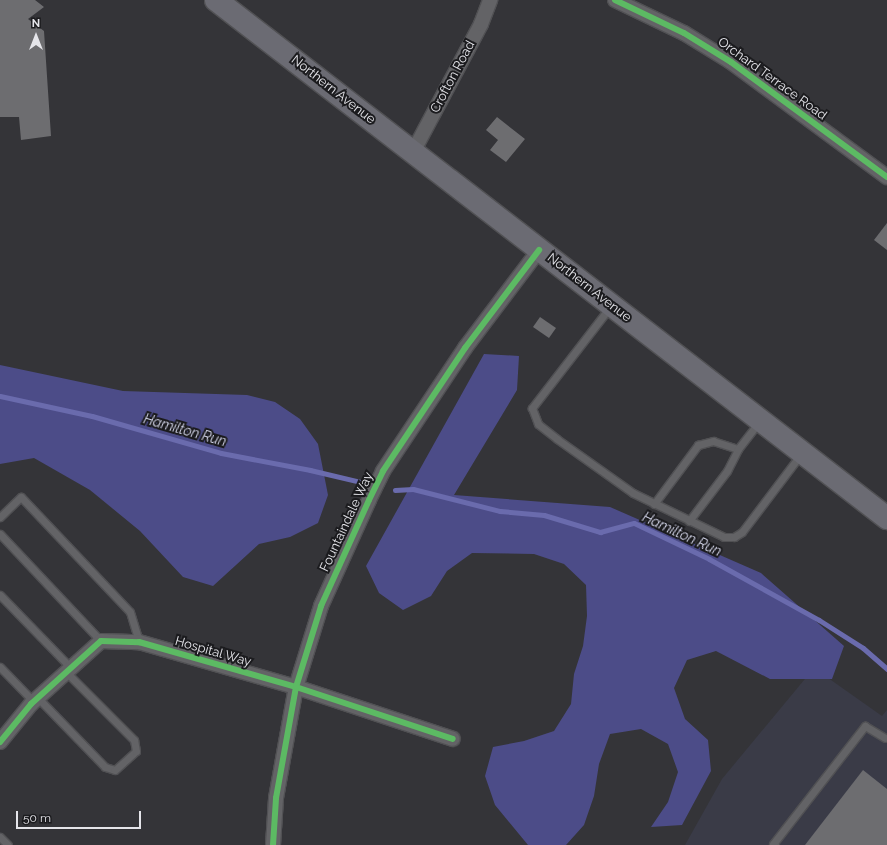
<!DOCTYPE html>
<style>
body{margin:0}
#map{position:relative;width:887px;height:845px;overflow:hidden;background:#343438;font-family:Raleway,sans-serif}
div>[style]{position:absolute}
.built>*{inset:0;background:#3a3b47}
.forest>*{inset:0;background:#4c4c88}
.stream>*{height:5px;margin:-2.5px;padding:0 2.5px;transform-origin:2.5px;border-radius:2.5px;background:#6a6bad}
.building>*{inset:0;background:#6d6d70}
.roads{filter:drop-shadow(1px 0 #515154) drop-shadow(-1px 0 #515154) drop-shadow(0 1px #515154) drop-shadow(0 -1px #515154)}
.lane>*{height:7px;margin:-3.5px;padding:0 3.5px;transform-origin:3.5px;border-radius:3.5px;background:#636366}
.street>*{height:14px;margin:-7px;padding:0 7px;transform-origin:7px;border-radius:7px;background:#636366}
.primary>*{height:22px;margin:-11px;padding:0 11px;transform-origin:11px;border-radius:11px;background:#6b6b73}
.cycleway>*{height:6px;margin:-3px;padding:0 3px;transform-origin:3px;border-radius:3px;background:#5cba63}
span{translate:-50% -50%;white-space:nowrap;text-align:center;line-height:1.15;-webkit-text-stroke:4px #1b1b1e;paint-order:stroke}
.street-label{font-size:13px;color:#e5e5ea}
.water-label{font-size:14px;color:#d8daee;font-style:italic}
.north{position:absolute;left:16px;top:16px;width:40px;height:40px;-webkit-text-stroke:3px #1b1b1e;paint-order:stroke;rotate:0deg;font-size:11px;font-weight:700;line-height:16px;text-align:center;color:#e5e5ea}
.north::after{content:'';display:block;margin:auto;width:14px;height:18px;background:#e5e5ea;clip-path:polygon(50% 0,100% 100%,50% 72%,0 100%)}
.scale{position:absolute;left:16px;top:811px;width:125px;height:18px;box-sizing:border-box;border:2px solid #e5e5ea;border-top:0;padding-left:5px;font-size:12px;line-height:14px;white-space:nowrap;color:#e5e5ea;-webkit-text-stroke:3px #1b1b1e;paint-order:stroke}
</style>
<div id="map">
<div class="built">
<div style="clip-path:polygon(814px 668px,882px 716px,887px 710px,887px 845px,685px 845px,722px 779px)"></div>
</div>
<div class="forest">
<div style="clip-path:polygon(484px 354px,519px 356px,517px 390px,454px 495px,610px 507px,761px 573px,844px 646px,832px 679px,770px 679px,716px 651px,687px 660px,674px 688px,685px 719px,708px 740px,711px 771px,682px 825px,651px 827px,668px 802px,678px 772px,668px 744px,641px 729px,610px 734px,599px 764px,594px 796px,584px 825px,566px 845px,528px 845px,495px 805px,485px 776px,493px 747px,524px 741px,554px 731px,571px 704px,574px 674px,583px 646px,587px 616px,586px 585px,564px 564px,534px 554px,472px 553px,447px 571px,431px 596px,403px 610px,379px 593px,366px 566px)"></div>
<div style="clip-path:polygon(0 365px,123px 391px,247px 395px,275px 402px,300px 419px,318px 444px,328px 495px,318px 523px,290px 537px,259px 544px,213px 586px,183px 577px,140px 531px,90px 490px,34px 458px,0 464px)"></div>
</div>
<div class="stream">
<div style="left:0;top:396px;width:94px;rotate:12.3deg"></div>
<div style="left:92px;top:416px;width:134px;rotate:16deg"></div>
<div style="left:221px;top:453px;width:91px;rotate:10.8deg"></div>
<div style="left:310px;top:470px;width:57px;rotate:13.3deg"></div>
<div style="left:395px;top:490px;width:18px;rotate:-3deg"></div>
<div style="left:413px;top:489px;width:90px;rotate:14.2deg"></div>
<div style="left:500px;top:511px;width:44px;rotate:5.2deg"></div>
<div style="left:544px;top:515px;width:59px;rotate:16.9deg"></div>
<div style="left:600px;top:532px;width:35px;rotate:-15deg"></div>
<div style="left:634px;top:523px;width:83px;rotate:25.6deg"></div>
<div style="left:709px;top:559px;width:126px;rotate:29deg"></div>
<div style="left:819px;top:620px;width:52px;rotate:32.5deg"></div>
<div style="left:863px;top:648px;width:32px;rotate:41deg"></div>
</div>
<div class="building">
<div style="clip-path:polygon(0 0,35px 0,44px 7px,28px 19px,44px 31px,51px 136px,21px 140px,19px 117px,0 117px)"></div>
<div style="clip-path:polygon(497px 117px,525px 139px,506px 162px,490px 150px,498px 140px,486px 130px)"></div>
<div style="clip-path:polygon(887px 223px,887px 250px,874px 240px)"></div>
<div style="clip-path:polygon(540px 317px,556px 328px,549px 338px,533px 327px)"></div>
<div style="clip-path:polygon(863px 770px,887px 789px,887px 845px,805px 845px)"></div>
</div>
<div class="roads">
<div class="lane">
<div style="left:610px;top:307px;width:128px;rotate:127.7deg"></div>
<div style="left:532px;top:408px;width:17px;rotate:69deg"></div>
<div style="left:538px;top:424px;width:24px;rotate:38deg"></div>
<div style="left:557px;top:439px;width:93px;rotate:35.4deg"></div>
<div style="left:633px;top:493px;width:101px;rotate:25.8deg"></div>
<div style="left:724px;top:537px;width:10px"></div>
<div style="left:734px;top:537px;width:9px;rotate:-32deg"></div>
<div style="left:742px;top:532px;width:98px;rotate:-52.9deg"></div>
<div style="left:654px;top:504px;width:74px;rotate:-53.3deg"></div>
<div style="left:698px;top:445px;width:16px;rotate:-15deg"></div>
<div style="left:713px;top:441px;width:26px;rotate:18deg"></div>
<div style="left:0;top:517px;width:29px;rotate:-44deg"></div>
<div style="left:21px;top:497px;width:158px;rotate:46.5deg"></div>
<div style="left:130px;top:612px;width:31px;rotate:73deg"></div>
<div style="left:689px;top:521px;width:63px;rotate:-52.8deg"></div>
<div style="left:727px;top:471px;width:25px;rotate:-63deg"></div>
<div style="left:738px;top:449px;width:34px;rotate:-52deg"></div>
<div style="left:0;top:534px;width:147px;rotate:46.7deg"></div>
<div style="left:0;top:595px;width:102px;rotate:45.8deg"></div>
<div style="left:0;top:667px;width:49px;rotate:45.8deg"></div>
<div style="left:38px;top:698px;width:96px;rotate:45.8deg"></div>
<div style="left:105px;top:767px;width:10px;rotate:17deg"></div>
<div style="left:115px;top:770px;width:28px;rotate:-42deg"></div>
<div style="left:136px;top:751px;width:11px;rotate:-100deg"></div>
<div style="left:134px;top:740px;width:95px;rotate:-135deg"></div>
<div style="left:0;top:837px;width:11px;rotate:45deg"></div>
<div style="left:775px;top:845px;width:2px;rotate:-153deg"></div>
<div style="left:773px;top:844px;width:150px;rotate:-52.1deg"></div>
<div style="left:865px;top:726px;width:23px;rotate:31deg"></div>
</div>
<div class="street">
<div style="left:615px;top:0;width:76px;rotate:25.6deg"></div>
<div style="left:684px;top:33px;width:55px;rotate:31.7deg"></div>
<div style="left:731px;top:62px;width:194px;rotate:36.4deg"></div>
<div style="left:413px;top:152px;width:145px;rotate:-62deg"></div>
<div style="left:481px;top:24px;width:26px;rotate:-69deg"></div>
<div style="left:0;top:742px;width:49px;rotate:-50.8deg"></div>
<div style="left:31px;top:704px;width:94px;rotate:-42deg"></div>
<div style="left:101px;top:641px;width:38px;rotate:2deg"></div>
<div style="left:139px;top:642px;width:163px;rotate:16deg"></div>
<div style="left:296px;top:687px;width:165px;rotate:18.3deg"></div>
<div style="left:273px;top:845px;width:47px;rotate:-86.3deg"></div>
<div style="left:276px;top:798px;width:113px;rotate:-79.8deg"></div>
<div style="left:296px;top:687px;width:85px;rotate:-72.8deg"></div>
<div style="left:321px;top:606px;width:116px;rotate:-65.6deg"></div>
<div style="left:369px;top:500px;width:32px;rotate:-64deg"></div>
<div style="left:383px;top:471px;width:148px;rotate:-56.3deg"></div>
<div style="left:465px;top:348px;width:123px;rotate:-52.9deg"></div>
</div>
<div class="primary">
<div style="left:216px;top:0;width:848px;rotate:37.67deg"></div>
</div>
</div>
<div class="cycleway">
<div style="left:615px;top:0;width:76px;rotate:25.6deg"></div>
<div style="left:684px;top:33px;width:55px;rotate:31.7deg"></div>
<div style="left:731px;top:62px;width:194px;rotate:36.4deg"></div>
<div style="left:0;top:742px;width:49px;rotate:-50.8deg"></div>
<div style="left:31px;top:704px;width:94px;rotate:-42deg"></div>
<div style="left:101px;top:641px;width:38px;rotate:2deg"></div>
<div style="left:139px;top:642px;width:163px;rotate:16deg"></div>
<div style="left:296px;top:687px;width:165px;rotate:18.3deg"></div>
<div style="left:273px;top:845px;width:47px;rotate:-86.3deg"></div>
<div style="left:276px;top:798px;width:113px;rotate:-79.8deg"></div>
<div style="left:296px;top:687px;width:85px;rotate:-72.8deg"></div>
<div style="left:321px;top:606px;width:116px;rotate:-65.6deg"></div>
<div style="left:369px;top:500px;width:32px;rotate:-64deg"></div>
<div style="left:383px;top:471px;width:148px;rotate:-56.3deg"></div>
<div style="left:465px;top:348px;width:123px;rotate:-52.9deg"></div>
</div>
<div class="street-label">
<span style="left:453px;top:77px;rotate:-62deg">Crofton Road</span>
<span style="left:772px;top:79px;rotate:36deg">Orchard Terrace Road</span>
<span style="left:333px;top:90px;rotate:38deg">Northern Avenue</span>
<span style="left:589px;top:288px;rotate:38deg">Northern Avenue</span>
<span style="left:347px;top:522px;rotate:-65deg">Fountaindale Way</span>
<span style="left:213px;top:652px;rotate:16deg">Hospital Way</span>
</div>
<div class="water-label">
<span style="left:185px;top:430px;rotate:16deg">Hamilton Run</span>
<span style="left:682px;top:534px;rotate:25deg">Hamilton Run</span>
</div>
<div class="north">N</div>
<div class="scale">50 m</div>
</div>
